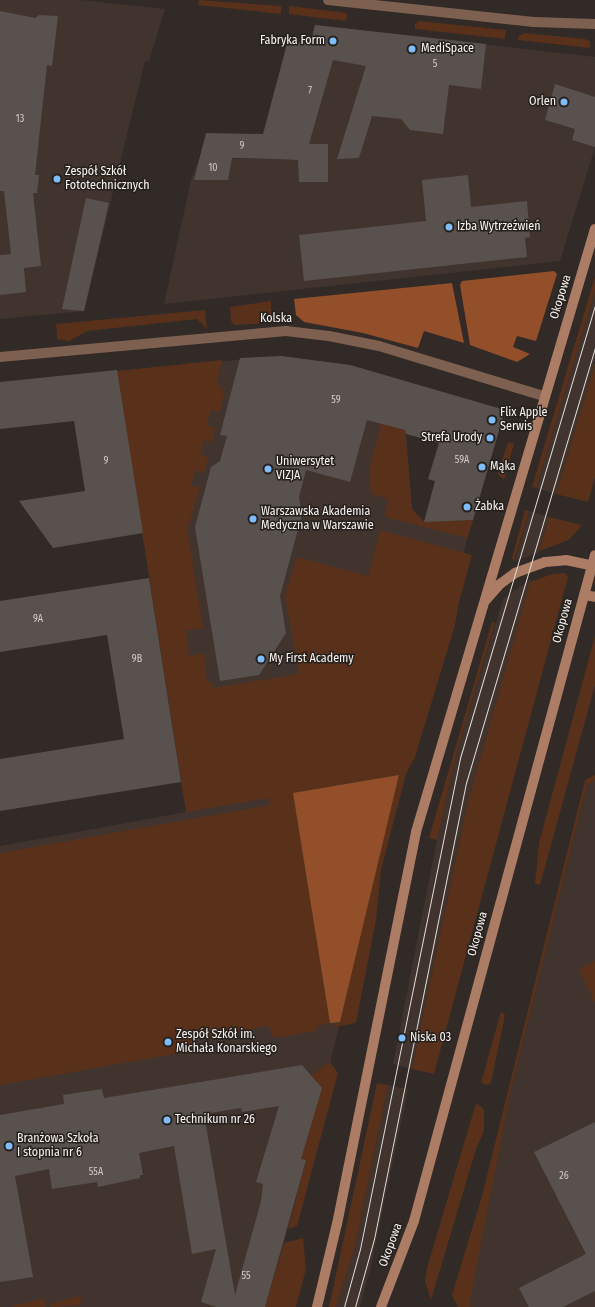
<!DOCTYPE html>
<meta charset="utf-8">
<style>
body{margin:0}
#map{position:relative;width:595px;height:1307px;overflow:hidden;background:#312a27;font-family:"Fira Sans Condensed",sans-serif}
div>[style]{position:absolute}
.built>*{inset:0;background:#41342e}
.green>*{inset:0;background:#59311b}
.forest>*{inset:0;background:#924f2a}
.building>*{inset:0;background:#59514d}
.street>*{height:10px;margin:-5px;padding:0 5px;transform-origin:5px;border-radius:5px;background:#7e6050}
.secondary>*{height:10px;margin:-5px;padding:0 5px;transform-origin:5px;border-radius:5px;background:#ac7c64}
.tram>*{height:1px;margin:-0.5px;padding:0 0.5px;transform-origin:0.5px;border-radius:0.5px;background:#e2ddda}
.dots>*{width:11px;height:11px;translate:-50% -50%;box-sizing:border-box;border:2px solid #27211d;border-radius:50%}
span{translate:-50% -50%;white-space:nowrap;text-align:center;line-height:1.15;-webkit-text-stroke:3px #27211d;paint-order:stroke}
.number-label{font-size:10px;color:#d1cbc9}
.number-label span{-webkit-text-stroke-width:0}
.poi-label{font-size:12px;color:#f9f4f2}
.right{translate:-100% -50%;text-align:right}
.left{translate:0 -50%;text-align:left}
.street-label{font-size:12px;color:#f9f4f2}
</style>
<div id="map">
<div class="built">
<div style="clip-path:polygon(0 0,80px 0,165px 9px,149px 61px,145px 61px,84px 311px,0 319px)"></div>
<div style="clip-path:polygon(315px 25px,595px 57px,595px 147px,560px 261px,164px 304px,191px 180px,199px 159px,278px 159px)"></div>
<div style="clip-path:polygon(595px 291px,595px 363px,556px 494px,536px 488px)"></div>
<div style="clip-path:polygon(281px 356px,350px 365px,402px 380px,412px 509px,424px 522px,473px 520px,399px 775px,307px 1160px,275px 1274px,265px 1307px,0 1307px,0 846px,186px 812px,117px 371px)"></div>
<div style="clip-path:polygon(529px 511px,549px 517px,538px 553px,515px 561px)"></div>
<div style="clip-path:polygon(531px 579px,467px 805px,412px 1069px,393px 1064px,437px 840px,457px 751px,503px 599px)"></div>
<div style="clip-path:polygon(595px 781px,595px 1307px,467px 1307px,510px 1094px,587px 785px)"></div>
<div style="clip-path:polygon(388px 1085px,408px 1089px,371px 1266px,360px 1307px,336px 1307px,355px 1247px)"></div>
</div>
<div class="green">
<div style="clip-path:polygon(199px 0,281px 6px,281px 14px,198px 5px)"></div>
<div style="clip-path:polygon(289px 6px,347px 13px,346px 21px,289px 14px)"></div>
<div style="clip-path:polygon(419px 21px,506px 30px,505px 39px,415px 29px,415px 24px)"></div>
<div style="clip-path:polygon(524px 33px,585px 39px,590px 41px,590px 48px,518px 40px,518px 37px)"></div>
<div style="clip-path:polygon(595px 277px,595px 291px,536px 488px,532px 487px)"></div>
<div style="clip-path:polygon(271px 301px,271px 318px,267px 323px,234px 325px,231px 321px,230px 307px)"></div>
<div style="clip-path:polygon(205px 310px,207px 329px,197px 319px,87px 331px,69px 341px,57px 339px,56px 324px)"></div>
<div style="clip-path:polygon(222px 360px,217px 380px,224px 393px,220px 412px,211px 410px,206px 425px,215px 428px,212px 442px,204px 440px,200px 455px,208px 457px,204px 473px,196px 470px,191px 485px,200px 488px,187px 529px,203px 628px,186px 630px,189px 656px,204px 653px,207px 682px,212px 683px,213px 688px,299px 674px,285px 595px,297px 557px,368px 576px,380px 530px,472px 555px,459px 602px,455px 625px,415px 757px,406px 774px,381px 870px,376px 920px,356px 1023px,328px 1028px,340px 1022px,399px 775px,293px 794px,330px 1023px,316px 1026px,317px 1031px,274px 1038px,268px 1026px,195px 1039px,197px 1050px,0 1085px,0 853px,270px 805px,269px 798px,186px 812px,117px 371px)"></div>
<div style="clip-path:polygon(595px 363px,595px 477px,588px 502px,556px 494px)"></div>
<div style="clip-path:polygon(381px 424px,405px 430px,412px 509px,424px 522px,473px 520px,467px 538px,385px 517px,388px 499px,371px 494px,369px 470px)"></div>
<div style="clip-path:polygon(508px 442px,514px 444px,504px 480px,498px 474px)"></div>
<div style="clip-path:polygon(525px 510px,529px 511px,514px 561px,512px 558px)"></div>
<div style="clip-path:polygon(549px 517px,582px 525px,569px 540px,539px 551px)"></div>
<div style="clip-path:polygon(565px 573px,568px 577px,434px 1074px,412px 1069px,467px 805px,530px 582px,552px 574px)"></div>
<div style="clip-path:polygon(492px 622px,495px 623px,457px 751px,437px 840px,429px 838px)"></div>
<div style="clip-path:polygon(595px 636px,595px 685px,540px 885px,535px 884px,539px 843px)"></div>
<div style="clip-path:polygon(595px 775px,595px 781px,587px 785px,510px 1094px,469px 1305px,472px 1307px,458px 1307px,452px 1295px,482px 1196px,585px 780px)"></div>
<div style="clip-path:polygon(595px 961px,595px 1004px,579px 969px)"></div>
<div style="clip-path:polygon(501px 1011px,505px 1015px,491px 1083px,487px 1085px,481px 1083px)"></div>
<div style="clip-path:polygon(330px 1062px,338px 1073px,297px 1226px,288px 1229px,306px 1161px,301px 1159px,316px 1105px,310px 1076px)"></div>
<div style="clip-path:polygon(377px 1083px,388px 1085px,355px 1247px,336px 1307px,329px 1307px)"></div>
<div style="clip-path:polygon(476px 1103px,484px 1109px,484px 1131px,476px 1149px,431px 1300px,425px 1281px,427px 1268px)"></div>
<div style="clip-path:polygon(303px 1238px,306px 1269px,296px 1307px,265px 1307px,284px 1243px)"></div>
<div style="clip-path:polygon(80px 1296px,82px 1305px,51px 1307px,50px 1304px)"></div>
<div style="clip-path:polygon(44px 1298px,46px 1307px,9px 1307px)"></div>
</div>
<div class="forest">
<div style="clip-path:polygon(554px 271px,557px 274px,536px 341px,517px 336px,513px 347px,530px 354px,517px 362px,470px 345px,460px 285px,462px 281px)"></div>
<div style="clip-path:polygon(452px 283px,464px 343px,424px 331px,418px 348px,363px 333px,304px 322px,296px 315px,294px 299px)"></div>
<div style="clip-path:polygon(399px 775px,340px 1022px,330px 1023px,293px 793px)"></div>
</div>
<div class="building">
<div style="clip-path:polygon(0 11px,35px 18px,39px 15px,58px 16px,52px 66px,47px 65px,35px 175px,39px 175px,37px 193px,33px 193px,41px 266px,24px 268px,26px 292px,0 295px,0 255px,11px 254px,4px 191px,0 191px)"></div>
<div style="clip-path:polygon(315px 25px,486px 44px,481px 89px,449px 85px,443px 134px,410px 130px,401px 119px,372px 116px,359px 158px,337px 159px,366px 66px,333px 60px,309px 144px,328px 144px,328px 182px,299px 182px,298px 160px,278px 159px,232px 158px,228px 180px,194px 180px,206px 133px,263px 134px,288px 40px,310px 45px)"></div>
<div style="clip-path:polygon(555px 84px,595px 97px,595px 147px,572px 140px,575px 129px,545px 120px)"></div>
<div style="clip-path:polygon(468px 175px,471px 207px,527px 201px,530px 237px,525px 238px,527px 257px,304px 281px,299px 235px,426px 221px,422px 180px)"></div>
<div style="clip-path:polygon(86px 198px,109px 203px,84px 311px,62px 309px)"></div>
<div style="clip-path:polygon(281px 356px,350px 365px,505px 410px,473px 520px,424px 522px,435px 481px,428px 479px,439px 443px,406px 434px,405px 430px,367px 420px,350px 482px,306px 470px,299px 497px,302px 515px,280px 596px,286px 633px,259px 675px,220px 681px,195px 527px,211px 467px,220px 461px,227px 436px,220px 435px,240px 358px)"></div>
<div style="clip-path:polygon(117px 370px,143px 533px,53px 548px,19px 501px,85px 491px,74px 421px,0 429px,0 382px)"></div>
<div style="clip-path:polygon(149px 578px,181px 782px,0 811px,0 759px,124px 739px,107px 635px,0 652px,0 601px)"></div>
<div style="clip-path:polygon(evenodd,302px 1065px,322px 1088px,301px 1159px,306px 1160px,265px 1307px,216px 1307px,201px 1302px,216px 1249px,192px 1254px,174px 1146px,139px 1153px,143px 1175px,140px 1175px,140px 1178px,98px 1187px,97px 1182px,52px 1189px,49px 1169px,15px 1176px,33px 1277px,0 1282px,0 1115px,64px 1104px,63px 1095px,82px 1092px,102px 1089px,104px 1098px,302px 1065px,279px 1106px,256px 1182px,263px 1184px,261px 1201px,235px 1295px,204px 1114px,241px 1108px,242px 1112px,279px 1106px)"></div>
<div style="clip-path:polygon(595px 1122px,595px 1291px,563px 1307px,529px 1307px,519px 1288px,586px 1254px,534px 1152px)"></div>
</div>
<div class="street">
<div style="left:328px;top:0;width:207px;rotate:6.1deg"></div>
<div style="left:534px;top:22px;width:61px;rotate:1.9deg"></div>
<div style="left:0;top:357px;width:287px;rotate:-5.2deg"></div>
<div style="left:286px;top:331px;width:43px;rotate:6.6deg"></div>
<div style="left:329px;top:336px;width:51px;rotate:11.3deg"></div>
<div style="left:379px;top:346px;width:172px;rotate:16.9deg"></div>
</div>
<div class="secondary">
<div style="left:584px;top:595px;width:11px;rotate:10deg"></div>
<div style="left:486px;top:600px;width:21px;rotate:-49deg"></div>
<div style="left:500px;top:584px;width:19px;rotate:-36deg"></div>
<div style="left:515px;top:573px;width:32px;rotate:-20deg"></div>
<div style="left:545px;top:562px;width:21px;rotate:-5deg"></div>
<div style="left:566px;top:560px;width:30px;rotate:12deg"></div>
<div style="left:317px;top:1307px;width:85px;rotate:-76.5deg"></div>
<div style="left:337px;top:1224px;width:400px;rotate:-78.6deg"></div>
<div style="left:416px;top:832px;width:629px;rotate:-73.47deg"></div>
<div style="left:381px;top:1307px;width:92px;rotate:-69deg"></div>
<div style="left:414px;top:1221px;width:690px;rotate:-74.8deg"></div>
</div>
<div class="tram">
<div style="left:344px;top:1307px;width:60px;rotate:-74.6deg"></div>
<div style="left:360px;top:1249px;width:501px;rotate:-78.49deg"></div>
<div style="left:460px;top:758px;width:473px;rotate:-73.4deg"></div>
<div style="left:355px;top:1307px;width:71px;rotate:-74.4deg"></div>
<div style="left:374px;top:1239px;width:465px;rotate:-78.6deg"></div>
<div style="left:466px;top:783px;width:455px;rotate:-73.5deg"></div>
</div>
<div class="dots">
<div style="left:333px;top:41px;background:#7fbdfa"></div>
<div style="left:412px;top:49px;background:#7fbdfa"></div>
<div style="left:564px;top:102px;background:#7fbdfa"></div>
<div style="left:57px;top:179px;background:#7fbdfa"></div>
<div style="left:449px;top:227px;background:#7fbdfa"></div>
<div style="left:492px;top:420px;background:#7fbdfa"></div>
<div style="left:490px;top:438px;background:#7fbdfa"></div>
<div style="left:482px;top:467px;background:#7fbdfa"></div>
<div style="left:268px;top:469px;background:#7fbdfa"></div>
<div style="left:467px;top:507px;background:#7fbdfa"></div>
<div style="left:253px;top:519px;background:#7fbdfa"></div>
<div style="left:261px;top:659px;background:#7fbdfa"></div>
<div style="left:402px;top:1038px;background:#7fbdfa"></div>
<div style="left:168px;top:1042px;background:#7fbdfa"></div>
<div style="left:167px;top:1120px;background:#7fbdfa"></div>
<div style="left:9px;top:1146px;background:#7fbdfa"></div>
</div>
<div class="number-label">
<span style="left:435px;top:65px">5</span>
<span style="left:310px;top:92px">7</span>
<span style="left:20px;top:120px">13</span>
<span style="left:242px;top:147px">9</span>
<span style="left:213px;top:169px">10</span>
<span style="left:336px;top:401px">59</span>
<span style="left:462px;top:461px">59A</span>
<span style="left:106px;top:462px">9</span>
<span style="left:38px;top:620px">9A</span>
<span style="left:137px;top:660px">9B</span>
<span style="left:96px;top:1173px">55A</span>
<span style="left:564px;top:1177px">26</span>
<span style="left:246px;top:1277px">55</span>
</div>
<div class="poi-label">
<span class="right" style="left:325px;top:41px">Fabryka Form</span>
<span class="left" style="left:421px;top:49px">MediSpace</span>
<span class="right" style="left:556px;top:102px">Orlen</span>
<span class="left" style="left:65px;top:179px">Zespół Szkół<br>Fototechnicznych</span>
<span class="left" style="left:457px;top:227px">Izba Wytrzeźwień</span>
<span class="left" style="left:500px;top:420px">Flix Apple<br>Serwis</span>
<span class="right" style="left:482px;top:438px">Strefa Urody</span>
<span class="left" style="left:276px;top:469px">Uniwersytet<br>VIZJA</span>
<span class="left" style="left:490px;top:467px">Mąka</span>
<span class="left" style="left:475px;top:507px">Żabka</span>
<span class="left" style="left:261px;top:519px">Warszawska Akademia<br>Medyczna w Warszawie</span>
<span class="left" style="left:269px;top:659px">My First Academy</span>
<span class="left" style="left:176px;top:1042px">Zespół Szkół im.<br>Michała Konarskiego</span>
<span class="left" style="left:410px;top:1038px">Niska 03</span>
<span class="left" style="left:175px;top:1120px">Technikum nr 26</span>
<span class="left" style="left:17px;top:1146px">Branżowa Szkoła<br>I stopnia nr 6</span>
</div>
<div class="street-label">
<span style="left:561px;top:297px;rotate:-73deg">Okopowa</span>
<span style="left:276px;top:319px">Kolska</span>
<span style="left:563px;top:621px;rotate:-75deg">Okopowa</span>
<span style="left:478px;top:934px;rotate:-75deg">Okopowa</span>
<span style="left:391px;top:1245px;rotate:-70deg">Okopowa</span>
</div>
</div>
